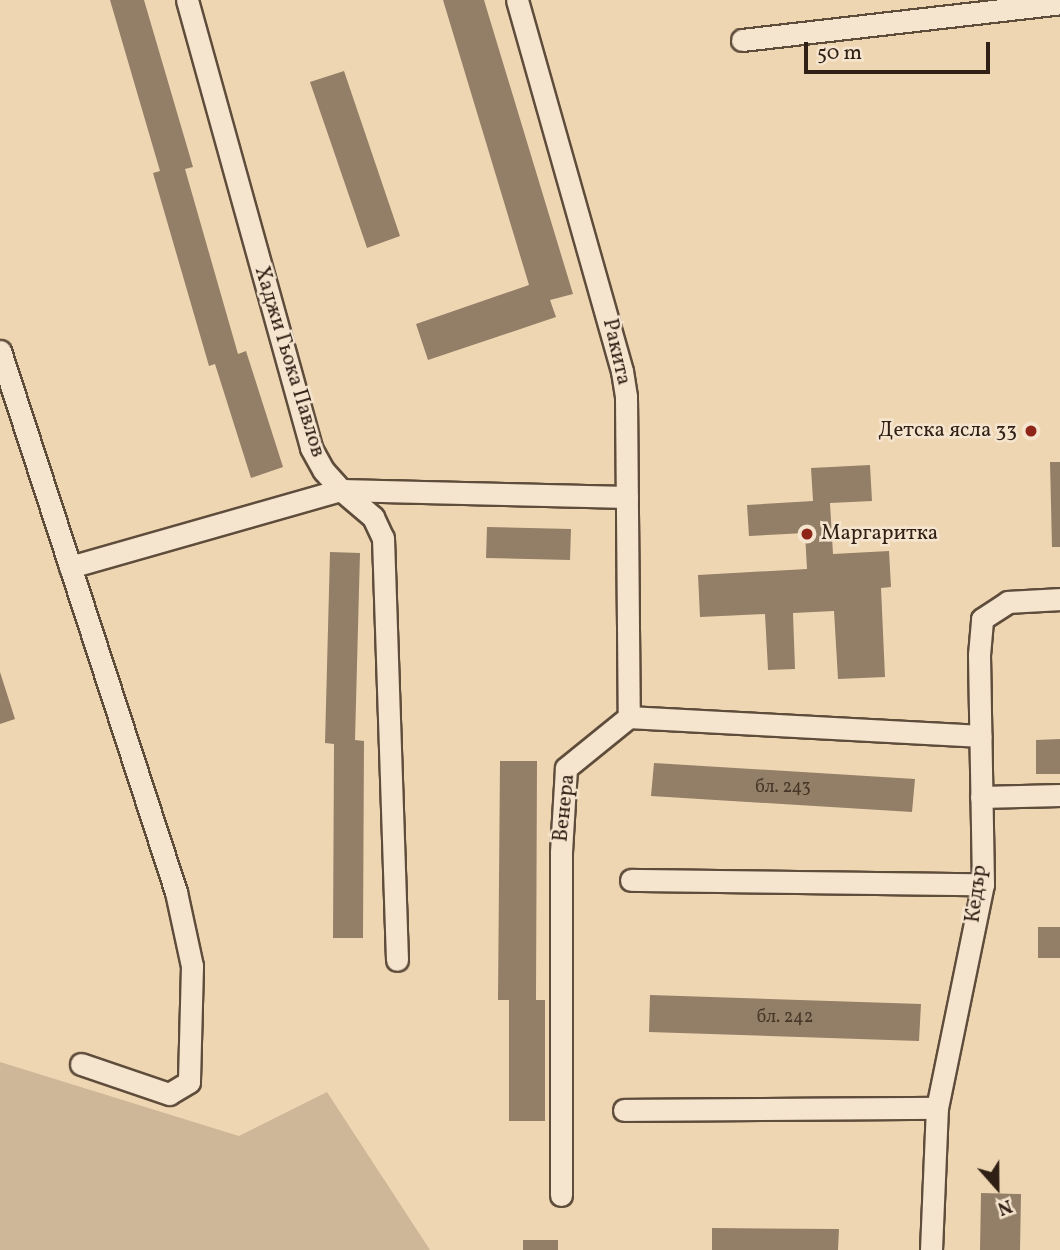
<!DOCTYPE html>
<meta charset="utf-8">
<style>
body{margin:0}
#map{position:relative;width:1060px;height:1250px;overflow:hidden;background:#efd6b3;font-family:Vollkorn,serif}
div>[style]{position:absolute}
.green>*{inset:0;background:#ceb798}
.building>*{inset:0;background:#937e67}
.roads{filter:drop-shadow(2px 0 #5f4d3c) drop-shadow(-2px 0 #5f4d3c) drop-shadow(0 2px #5f4d3c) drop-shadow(0 -2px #5f4d3c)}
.street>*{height:21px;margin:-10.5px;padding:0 10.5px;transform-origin:10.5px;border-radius:10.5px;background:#f5e4ce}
.dots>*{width:19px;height:19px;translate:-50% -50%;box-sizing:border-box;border:4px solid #f5e4ce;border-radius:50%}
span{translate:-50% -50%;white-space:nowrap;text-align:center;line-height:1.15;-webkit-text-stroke:5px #f5e4ce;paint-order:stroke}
.number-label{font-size:18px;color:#483729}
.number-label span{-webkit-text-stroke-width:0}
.street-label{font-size:21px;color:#2f1f14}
.poi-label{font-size:21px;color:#2f1f14}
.right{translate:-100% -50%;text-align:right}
.left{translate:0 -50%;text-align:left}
.north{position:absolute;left:962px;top:1152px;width:70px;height:70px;-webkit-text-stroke:5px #f5e4ce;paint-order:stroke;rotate:159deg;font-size:19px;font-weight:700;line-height:28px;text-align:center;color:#2f1f14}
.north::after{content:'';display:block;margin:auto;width:24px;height:32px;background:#2f1f14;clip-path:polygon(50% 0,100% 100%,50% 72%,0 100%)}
.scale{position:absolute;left:804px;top:42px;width:186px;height:32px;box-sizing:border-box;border:4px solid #2f1f14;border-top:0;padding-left:9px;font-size:21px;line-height:24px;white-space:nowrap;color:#2f1f14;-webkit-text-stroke:5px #f5e4ce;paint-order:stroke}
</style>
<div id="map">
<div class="green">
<div style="clip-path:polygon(0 1062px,239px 1136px,327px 1092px,430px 1250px,0 1250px)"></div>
</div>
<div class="building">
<div style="clip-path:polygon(110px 0,144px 0,193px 167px,185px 169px,238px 354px,246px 351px,283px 467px,251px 478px,215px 364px,209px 366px,153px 173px,160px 171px)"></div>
<div style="clip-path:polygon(443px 0,484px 0,573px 294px,550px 300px,556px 317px,428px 360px,416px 324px,529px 285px)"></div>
<div style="clip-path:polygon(344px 71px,400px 236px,367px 248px,310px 82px)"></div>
<div style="clip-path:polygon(1050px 462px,1060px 462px,1060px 547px,1052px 547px)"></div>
<div style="clip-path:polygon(870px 465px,872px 501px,830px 503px,833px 554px,889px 551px,891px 587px,881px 588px,885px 677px,838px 679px,834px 611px,793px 613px,795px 669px,768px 670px,765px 614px,700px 617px,698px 575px,807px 569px,805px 533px,749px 536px,747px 505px,813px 501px,811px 468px)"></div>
<div style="clip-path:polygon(487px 527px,571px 529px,570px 560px,486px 558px)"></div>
<div style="clip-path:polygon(330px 552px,360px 553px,355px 740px,364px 741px,363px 938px,333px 938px,334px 744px,325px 743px)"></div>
<div style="clip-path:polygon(0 672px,15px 719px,0 724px)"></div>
<div style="clip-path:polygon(1060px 739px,1060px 774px,1036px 774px,1036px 740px)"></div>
<div style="clip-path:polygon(500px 761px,537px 761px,536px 1000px,545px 1000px,545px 1121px,509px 1121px,509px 1000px,498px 1000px)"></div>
<div style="clip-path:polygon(654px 763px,915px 779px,912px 812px,651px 796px)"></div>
<div style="clip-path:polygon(1038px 927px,1060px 927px,1060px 958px,1038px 958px)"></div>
<div style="clip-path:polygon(650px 995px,921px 1004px,919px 1041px,649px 1032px)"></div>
<div style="clip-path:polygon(981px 1193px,1021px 1194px,1020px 1250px,980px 1250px)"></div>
<div style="clip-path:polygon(712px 1228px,839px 1229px,838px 1250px,712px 1250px)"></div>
<div style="clip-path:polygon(523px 1240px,558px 1240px,558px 1250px,523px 1250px)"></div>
</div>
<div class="roads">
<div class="street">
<div style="left:187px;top:0;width:465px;rotate:74.5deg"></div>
<div style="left:311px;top:448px;width:26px;rotate:61deg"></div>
<div style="left:324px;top:471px;width:25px;rotate:48deg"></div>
<div style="left:341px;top:490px;width:42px;rotate:40.2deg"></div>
<div style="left:373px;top:517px;width:23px;rotate:65deg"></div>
<div style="left:383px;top:538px;width:422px;rotate:88.1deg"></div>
<div style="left:517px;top:0;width:386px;rotate:74.2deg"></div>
<div style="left:622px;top:371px;width:26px;rotate:81deg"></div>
<div style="left:626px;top:397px;width:320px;rotate:89.5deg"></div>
<div style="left:742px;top:40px;width:320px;rotate:-6.6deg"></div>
<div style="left:0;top:351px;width:569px;rotate:71.98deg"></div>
<div style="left:176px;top:892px;width:76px;rotate:77.8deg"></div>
<div style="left:192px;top:966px;width:116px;rotate:91.5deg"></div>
<div style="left:189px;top:1082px;width:23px;rotate:149deg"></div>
<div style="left:169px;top:1094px;width:93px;rotate:-161.2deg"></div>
<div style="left:70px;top:567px;width:282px;rotate:-15.9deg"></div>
<div style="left:341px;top:490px;width:286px;rotate:1.4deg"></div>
<div style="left:981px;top:797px;width:79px;rotate:-1.5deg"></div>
<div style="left:631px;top:880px;width:352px;rotate:0.7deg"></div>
<div style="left:624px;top:1110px;width:313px;rotate:-0.4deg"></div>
<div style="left:561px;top:1195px;width:343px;rotate:-90deg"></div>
<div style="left:561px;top:852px;width:84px;rotate:-86.6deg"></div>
<div style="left:566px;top:768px;width:81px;rotate:-39deg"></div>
<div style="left:629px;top:717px;width:352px;rotate:3.1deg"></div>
<div style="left:931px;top:1250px;width:142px;rotate:-87.6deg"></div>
<div style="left:937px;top:1108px;width:229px;rotate:-78.4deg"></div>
<div style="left:983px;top:884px;width:229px;rotate:-91deg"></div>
<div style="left:979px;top:655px;width:36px;rotate:-85deg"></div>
<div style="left:982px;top:619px;width:31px;rotate:-33deg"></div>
<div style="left:1008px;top:602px;width:52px;rotate:-3.3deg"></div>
</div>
</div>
<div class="dots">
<div style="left:1031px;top:431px;background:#8f2418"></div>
<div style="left:807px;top:534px;background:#8f2418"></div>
</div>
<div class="number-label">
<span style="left:783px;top:788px">бл. 243</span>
<span style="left:785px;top:1018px">бл. 242</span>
</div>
<div class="street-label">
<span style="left:616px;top:352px;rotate:77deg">Ракита</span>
<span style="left:289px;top:362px;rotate:73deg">Хаджи Гьока Павлов</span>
<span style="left:565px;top:808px;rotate:-84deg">Венера</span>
<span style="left:977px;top:894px;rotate:-83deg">Кедър</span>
</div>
<div class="poi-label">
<span class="right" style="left:1017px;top:431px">Детска ясла 33</span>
<span class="left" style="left:821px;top:534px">Маргаритка</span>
</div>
<div class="north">N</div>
<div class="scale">50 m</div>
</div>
